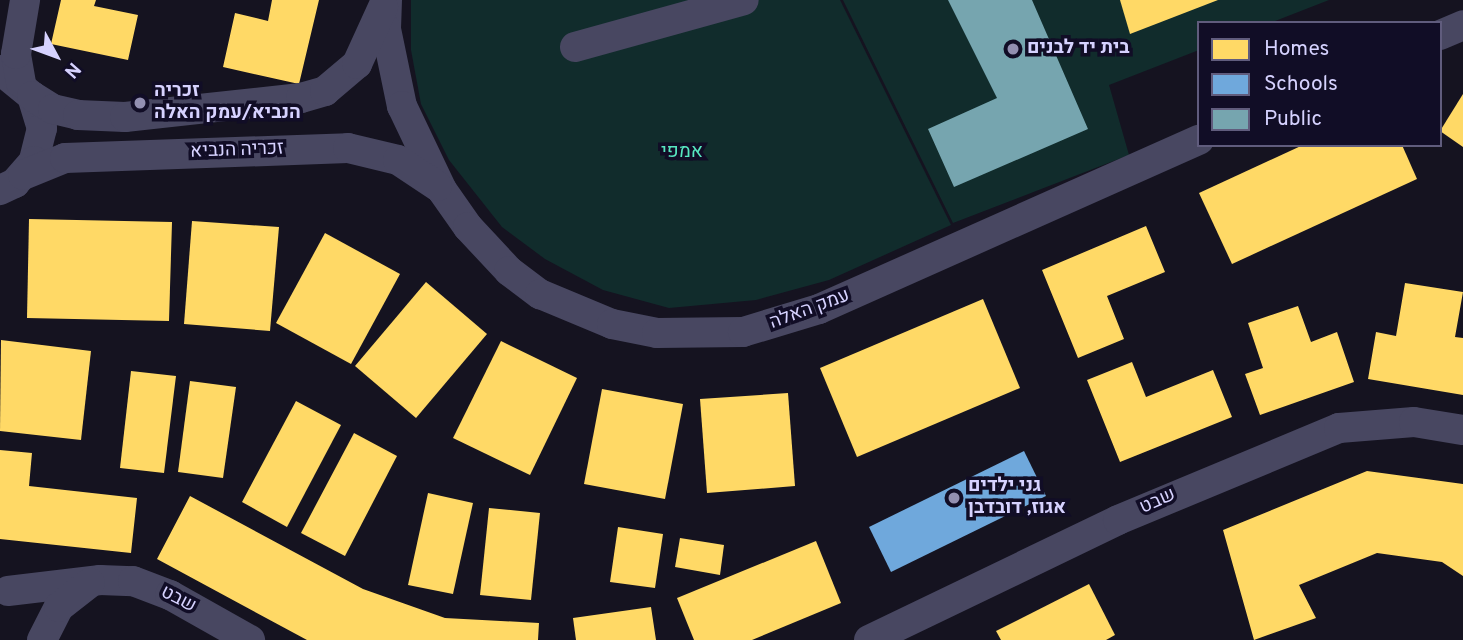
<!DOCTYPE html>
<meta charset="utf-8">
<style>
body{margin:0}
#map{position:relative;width:1463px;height:640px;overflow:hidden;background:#151320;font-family:Overpass,Heebo,sans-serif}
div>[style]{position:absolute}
.green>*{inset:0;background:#112c2c}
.homes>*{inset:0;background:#ffd966}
.schools>*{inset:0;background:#6fa8dc}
.public>*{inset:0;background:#76a5af}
.minor>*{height:30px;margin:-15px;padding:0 15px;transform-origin:15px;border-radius:15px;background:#484761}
.dots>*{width:19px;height:19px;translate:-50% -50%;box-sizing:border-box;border:4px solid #110d26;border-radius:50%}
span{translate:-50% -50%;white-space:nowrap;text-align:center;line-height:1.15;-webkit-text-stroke:7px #110d26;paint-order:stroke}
.poi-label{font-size:19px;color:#d6d2ff;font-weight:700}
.left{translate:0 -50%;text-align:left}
.street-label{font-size:19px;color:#d6d2ff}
.park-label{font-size:19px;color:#57e6c0}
.legend{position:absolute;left:1197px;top:21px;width:245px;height:126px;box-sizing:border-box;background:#110d26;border:2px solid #605c7d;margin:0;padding:9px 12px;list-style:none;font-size:21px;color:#d6d2ff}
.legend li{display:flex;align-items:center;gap:14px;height:35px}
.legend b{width:35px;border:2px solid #605c7d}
.north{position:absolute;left:21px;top:21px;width:70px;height:70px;-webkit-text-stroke:5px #110d26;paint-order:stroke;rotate:131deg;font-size:19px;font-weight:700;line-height:28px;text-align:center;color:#d6d2ff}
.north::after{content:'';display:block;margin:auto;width:24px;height:32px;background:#d6d2ff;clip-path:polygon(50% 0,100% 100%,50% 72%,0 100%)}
</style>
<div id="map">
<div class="green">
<div style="clip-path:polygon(411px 0,840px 0,951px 225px,829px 280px,756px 300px,669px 308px,603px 290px,545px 259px,502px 227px,449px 160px,421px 104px,411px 50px)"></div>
<div style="clip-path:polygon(843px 0,1329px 0,1270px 23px,1199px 23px,1199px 50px,1109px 85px,1129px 155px,953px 223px)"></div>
</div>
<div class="homes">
<div style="clip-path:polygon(61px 0,96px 0,94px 6px,138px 15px,128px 60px,51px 44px)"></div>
<div style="clip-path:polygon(272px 0,319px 0,299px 84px,223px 67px,235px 13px,268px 21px)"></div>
<div style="clip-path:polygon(1120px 0,1218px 0,1130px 34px)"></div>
<div style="clip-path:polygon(1463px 94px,1463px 147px,1440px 131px)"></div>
<div style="clip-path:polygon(1303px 145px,1402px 145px,1417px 179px,1232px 264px,1199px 193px)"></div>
<div style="clip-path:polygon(29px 219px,172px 222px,169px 321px,27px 318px)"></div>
<div style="clip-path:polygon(192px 221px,279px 227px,270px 331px,184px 324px)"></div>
<div style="clip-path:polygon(1146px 226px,1165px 272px,1107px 296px,1124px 339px,1078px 358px,1042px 270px)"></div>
<div style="clip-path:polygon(325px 233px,400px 274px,351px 364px,276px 323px)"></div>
<div style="clip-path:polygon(426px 282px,487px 334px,416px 418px,355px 366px)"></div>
<div style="clip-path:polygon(1405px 283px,1463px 292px,1455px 337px,1463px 338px,1463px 395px,1368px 379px,1376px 332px,1396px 336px)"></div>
<div style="clip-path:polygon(983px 299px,1020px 388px,857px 457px,820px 368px)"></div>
<div style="clip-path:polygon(1298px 306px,1311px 342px,1337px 332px,1354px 382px,1260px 415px,1245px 374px,1263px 368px,1248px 323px)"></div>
<div style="clip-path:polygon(1px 340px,91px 351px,81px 440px,0 431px)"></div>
<div style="clip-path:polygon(501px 341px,577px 378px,530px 475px,453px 438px)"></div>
<div style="clip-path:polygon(1132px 362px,1146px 397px,1213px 370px,1232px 417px,1120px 462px,1087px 380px)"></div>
<div style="clip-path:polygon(131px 371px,176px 376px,164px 473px,120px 468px)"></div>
<div style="clip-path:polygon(190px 381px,236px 387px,223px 478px,178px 472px)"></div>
<div style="clip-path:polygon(602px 389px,683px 404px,665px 499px,584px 484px)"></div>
<div style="clip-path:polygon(788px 393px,795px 486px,707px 493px,700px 399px)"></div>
<div style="clip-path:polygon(296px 401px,341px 425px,287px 527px,242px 502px)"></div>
<div style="clip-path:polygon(354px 433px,397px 456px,345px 556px,301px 533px)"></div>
<div style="clip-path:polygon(0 450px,32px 453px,29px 486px,137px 498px,131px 553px,0 539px)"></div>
<div style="clip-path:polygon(1367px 471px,1463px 484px,1463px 576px,1442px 562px,1377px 553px,1299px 585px,1316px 618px,1254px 640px,1223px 530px)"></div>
<div style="clip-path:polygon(428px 493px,473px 503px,453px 594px,408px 585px)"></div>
<div style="clip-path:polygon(190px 496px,363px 589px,445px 618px,539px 623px,538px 640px,307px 640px,157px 559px)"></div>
<div style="clip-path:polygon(489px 508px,540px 513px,531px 600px,480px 595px)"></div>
<div style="clip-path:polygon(618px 527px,663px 534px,655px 588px,610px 582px)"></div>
<div style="clip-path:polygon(680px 538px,724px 545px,720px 575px,675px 567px)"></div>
<div style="clip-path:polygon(816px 541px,841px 603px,752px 640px,694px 640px,677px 598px)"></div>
<div style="clip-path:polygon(1089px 584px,1115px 635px,1106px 640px,1001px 640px,996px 631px)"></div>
<div style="clip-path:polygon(651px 607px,656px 640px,576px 640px,573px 618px)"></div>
</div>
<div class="schools">
<div style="clip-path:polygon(1024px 451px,1046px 496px,891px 572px,869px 527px)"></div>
</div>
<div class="public">
<div style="clip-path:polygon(948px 0,1032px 0,1088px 129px,954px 187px,928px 129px,997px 98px)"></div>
</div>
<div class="minor">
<div style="left:387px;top:0;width:29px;rotate:92deg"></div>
<div style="left:386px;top:29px;width:79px;rotate:78.3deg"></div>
<div style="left:402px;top:106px;width:93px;rotate:64.5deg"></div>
<div style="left:442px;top:190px;width:45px;rotate:54.9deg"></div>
<div style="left:468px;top:227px;width:60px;rotate:47deg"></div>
<div style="left:509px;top:271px;width:39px;rotate:37deg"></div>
<div style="left:540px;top:294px;width:78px;rotate:22.6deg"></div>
<div style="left:612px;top:324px;width:46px;rotate:11.3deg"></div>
<div style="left:657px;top:333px;width:86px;rotate:-0.7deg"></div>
<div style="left:743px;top:332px;width:79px;rotate:-16.8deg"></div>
<div style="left:819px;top:309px;width:416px;rotate:-24deg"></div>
<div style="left:1440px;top:35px;width:25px;rotate:-23deg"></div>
<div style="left:575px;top:47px;width:175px;rotate:-15.5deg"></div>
<div style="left:0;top:70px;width:41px;rotate:39.1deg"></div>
<div style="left:32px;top:96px;width:34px;rotate:73deg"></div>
<div style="left:42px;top:128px;width:34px;rotate:104deg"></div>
<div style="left:34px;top:161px;width:29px;rotate:131deg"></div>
<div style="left:15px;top:183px;width:17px;rotate:155deg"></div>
<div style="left:21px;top:83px;width:29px;rotate:-100deg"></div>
<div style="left:16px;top:54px;width:55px;rotate:-80.5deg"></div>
<div style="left:32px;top:96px;width:25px;rotate:32deg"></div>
<div style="left:53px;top:109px;width:26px;rotate:13deg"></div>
<div style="left:78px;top:115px;width:47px;rotate:2.4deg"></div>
<div style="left:125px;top:117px;width:177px;rotate:-6.2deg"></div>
<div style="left:301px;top:98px;width:25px;rotate:-16deg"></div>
<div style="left:325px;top:91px;width:42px;rotate:-40.2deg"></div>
<div style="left:357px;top:64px;width:63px;rotate:-65.5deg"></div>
<div style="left:23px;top:175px;width:45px;rotate:-22deg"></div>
<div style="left:65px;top:158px;width:283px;rotate:-2deg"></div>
<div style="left:348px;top:148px;width:51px;rotate:13.5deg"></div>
<div style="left:398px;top:160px;width:47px;rotate:33.7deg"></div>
<div style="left:8px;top:591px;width:93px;rotate:-6.8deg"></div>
<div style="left:100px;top:580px;width:33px;rotate:2deg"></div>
<div style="left:133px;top:581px;width:40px;rotate:21deg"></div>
<div style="left:170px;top:595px;width:92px;rotate:29.4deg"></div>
<div style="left:42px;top:640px;width:37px;rotate:-63deg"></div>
<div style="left:59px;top:607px;width:39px;rotate:-38deg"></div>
<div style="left:869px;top:640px;width:276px;rotate:-25.7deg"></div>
<div style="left:1118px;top:520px;width:239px;rotate:-22.6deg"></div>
<div style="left:1339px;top:428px;width:75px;rotate:-4.6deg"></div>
<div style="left:1414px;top:422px;width:50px;rotate:9.3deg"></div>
</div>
<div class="dots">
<div style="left:1013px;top:49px;background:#928fb1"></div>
<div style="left:140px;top:103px;background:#928fb1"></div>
<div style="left:954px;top:498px;background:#928fb1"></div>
</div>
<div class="poi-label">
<span class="left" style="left:1027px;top:49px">בית יד לבנים</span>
<span class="left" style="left:154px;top:103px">זכריה<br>הנביא/עמק האלה</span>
<span class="left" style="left:968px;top:498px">גני ילדים<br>אגוז, דובדבן</span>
</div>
<div class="street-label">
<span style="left:237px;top:151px;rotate:-2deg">זכריה הנביא</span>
<span style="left:810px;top:310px;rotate:-20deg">עמק האלה</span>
<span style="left:1158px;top:502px;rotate:-24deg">שבט</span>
<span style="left:178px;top:600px;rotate:27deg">שבט</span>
</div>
<div class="park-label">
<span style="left:682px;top:153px">אמפי</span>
</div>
<ul class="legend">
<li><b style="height:19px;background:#ffd966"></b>Homes</li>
<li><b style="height:19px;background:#6fa8dc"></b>Schools</li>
<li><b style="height:19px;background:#76a5af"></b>Public</li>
</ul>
<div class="north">N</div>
</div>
